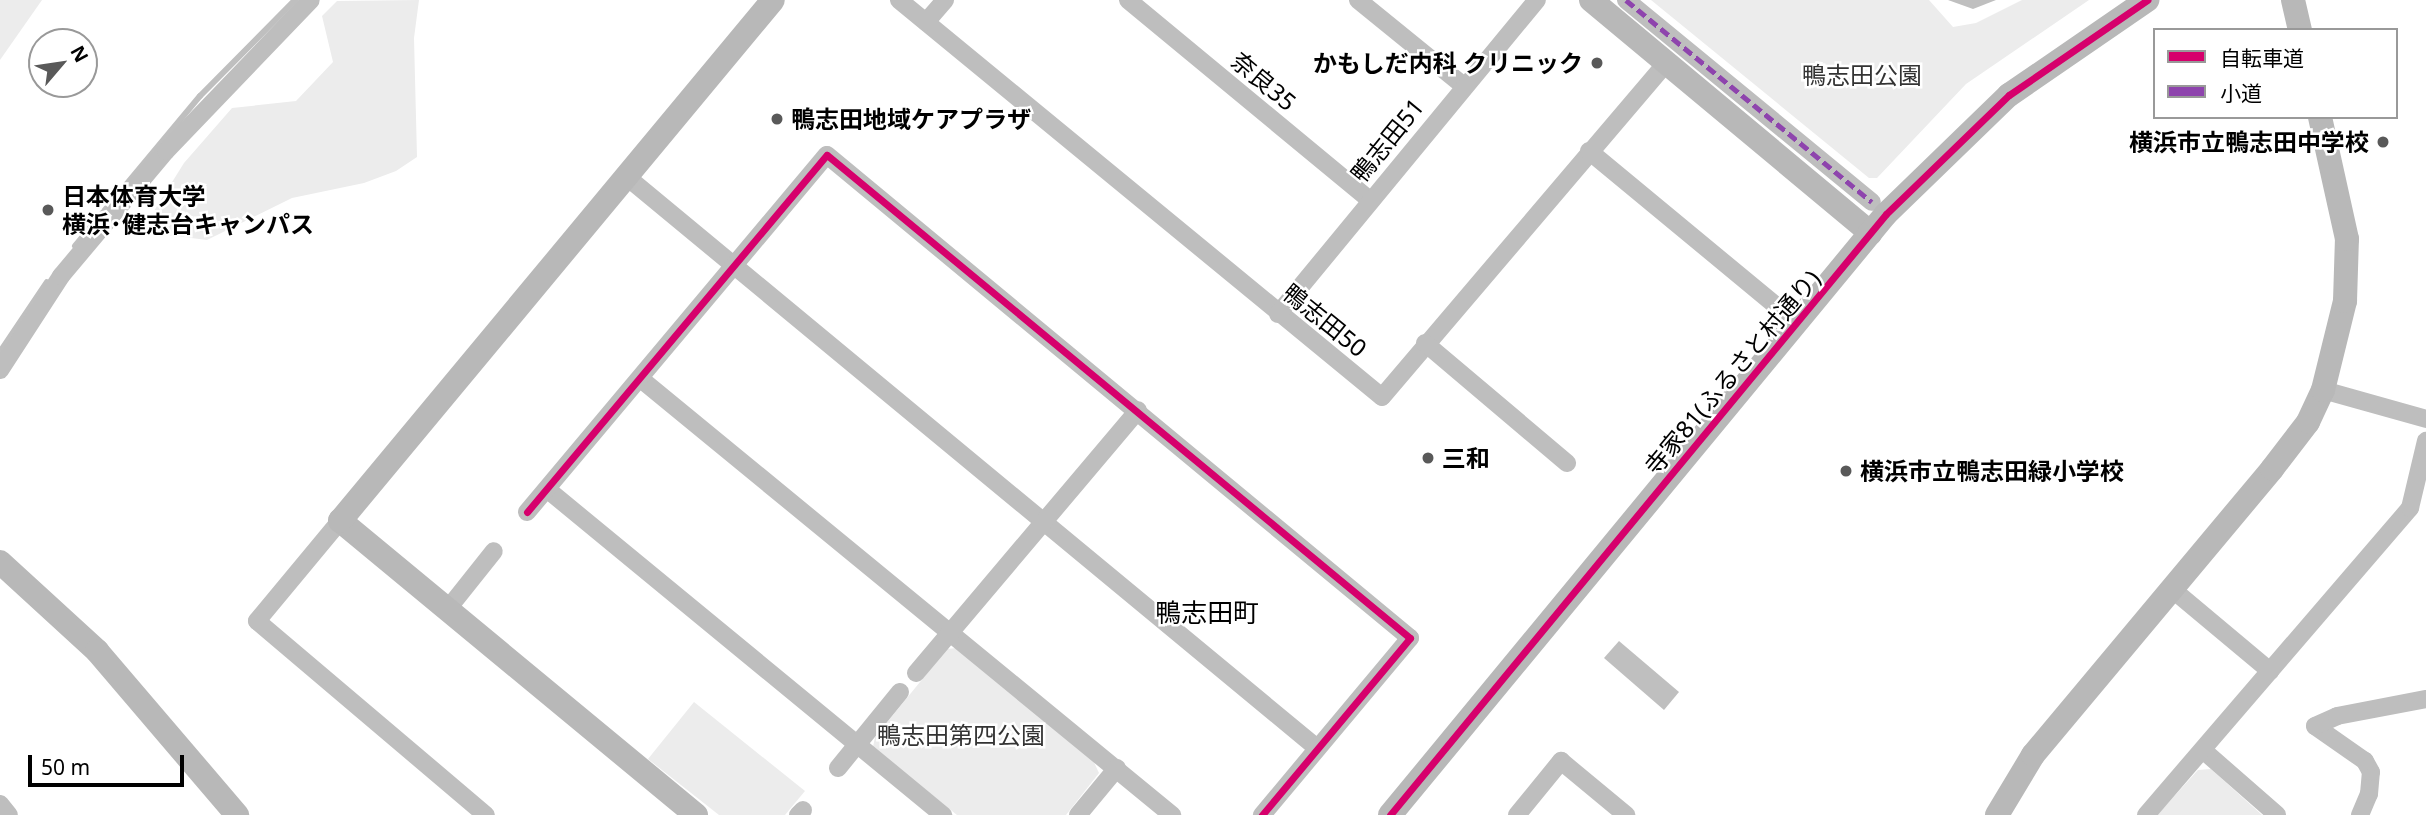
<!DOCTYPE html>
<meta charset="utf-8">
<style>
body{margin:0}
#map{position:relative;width:2426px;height:815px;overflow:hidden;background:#fff;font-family:"Noto Sans","Noto Sans JP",sans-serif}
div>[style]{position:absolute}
.green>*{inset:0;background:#ececec}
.water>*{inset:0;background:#bfbfbf}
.stream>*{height:6px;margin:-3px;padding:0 3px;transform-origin:3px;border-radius:3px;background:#bfbfbf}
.street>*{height:18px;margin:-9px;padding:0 9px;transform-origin:9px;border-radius:9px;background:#bebebe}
.secondary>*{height:24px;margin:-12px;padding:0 12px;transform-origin:12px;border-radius:12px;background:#b8b8b8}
.quiet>*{height:5px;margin-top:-2.5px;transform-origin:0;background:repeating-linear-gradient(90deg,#8e44ad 0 10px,transparent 0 15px)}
.cycleway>*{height:7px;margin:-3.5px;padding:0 3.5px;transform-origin:3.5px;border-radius:3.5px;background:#d6006c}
.dots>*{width:19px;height:19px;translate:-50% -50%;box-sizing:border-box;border:4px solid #fff;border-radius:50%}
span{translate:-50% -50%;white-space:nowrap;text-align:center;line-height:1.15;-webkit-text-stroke:5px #fff;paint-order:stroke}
.poi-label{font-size:24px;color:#000;font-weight:700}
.right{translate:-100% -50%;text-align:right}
.left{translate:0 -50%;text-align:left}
.park-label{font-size:24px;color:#333}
.street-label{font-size:24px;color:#000}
.neighbourhood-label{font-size:26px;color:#000}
.legend{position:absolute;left:2153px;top:28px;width:245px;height:91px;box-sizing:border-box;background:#fff;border:2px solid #999;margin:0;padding:9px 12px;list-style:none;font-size:21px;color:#000}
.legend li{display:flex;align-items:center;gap:14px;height:35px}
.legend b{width:35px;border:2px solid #999}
.north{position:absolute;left:28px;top:28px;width:70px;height:70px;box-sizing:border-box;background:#fff;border:2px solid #999;border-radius:50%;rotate:61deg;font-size:19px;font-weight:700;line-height:28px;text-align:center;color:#000}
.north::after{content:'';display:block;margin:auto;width:24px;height:32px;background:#595959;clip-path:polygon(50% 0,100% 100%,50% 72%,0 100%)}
.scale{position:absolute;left:28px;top:755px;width:156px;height:32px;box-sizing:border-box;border:4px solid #000;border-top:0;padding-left:9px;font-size:21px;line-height:24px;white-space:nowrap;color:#000;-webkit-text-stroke:5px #fff;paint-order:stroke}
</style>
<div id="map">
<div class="green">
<div style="clip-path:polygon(0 0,42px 0,0 60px)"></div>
<div style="clip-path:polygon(419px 0,414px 38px,417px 157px,396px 171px,364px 183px,292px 198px,207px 240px,152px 233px,154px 211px,184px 163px,232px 108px,296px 101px,333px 62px,322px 16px,337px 1px)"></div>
<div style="clip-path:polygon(1651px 0,1929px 0,1953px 27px,1976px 23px,2022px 0,2089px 0,1966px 84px,1877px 178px,1869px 178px)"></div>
<div style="clip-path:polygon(957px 648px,1092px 758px,1099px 773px,1066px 815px,957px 815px,873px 747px,875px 737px,947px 649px)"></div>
<div style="clip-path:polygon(694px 702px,805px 791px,785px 815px,719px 815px,648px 759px)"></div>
<div style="clip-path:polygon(2211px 769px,2262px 815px,2157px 815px,2198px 770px)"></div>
</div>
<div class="water">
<div style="clip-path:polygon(1948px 0,1996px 0,1973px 9px)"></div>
<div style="clip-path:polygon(1619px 641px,1679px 692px,1664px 710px,1604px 658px)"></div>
</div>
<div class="stream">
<div style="left:75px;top:246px;width:195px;rotate:-50.2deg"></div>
<div style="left:200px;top:96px;width:135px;rotate:-45.3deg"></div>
<div style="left:0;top:352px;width:84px;rotate:-56.1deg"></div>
</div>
<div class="street">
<div style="left:899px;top:0;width:625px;rotate:39.42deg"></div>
<div style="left:1382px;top:397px;width:440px;rotate:-49.6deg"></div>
<div style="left:1128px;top:0;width:314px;rotate:39.6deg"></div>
<div style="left:1358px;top:0;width:136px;rotate:39.1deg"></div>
<div style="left:1626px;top:0;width:318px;rotate:39.4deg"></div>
<div style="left:926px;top:22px;width:29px;rotate:-49deg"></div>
<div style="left:1589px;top:151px;width:270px;rotate:39.6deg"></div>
<div style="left:627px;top:177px;width:896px;rotate:39.61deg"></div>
<div style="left:1278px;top:314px;width:407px;rotate:-50.5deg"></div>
<div style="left:1425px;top:343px;width:186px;rotate:40.2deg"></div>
<div style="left:0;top:370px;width:112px;rotate:-57deg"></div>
<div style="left:61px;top:276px;width:163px;rotate:-50deg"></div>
<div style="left:166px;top:151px;width:209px;rotate:-46.2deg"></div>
<div style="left:642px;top:380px;width:686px;rotate:39.38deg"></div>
<div style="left:2323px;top:390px;width:107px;rotate:15.7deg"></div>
<div style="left:548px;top:490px;width:512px;rotate:39.45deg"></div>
<div style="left:527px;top:512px;width:466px;rotate:-50deg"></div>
<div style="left:827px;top:155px;width:757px;rotate:39.64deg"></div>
<div style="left:1410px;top:638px;width:231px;rotate:129.9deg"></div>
<div style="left:340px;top:521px;width:130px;rotate:129.7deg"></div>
<div style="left:257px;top:621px;width:300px;rotate:40.3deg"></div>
<div style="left:2172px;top:589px;width:128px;rotate:39.9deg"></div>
<div style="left:447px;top:610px;width:75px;rotate:-51.5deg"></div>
<div style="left:916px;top:673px;width:344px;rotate:-49.8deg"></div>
<div style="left:2204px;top:751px;width:97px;rotate:41.2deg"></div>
<div style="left:838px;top:768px;width:98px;rotate:-50.8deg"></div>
<div style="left:0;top:804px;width:14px;rotate:51deg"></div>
<div style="left:798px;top:815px;width:7px;rotate:-45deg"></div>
<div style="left:1078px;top:815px;width:61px;rotate:-50.3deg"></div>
<div style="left:1517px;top:815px;width:70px;rotate:-50.8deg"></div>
<div style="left:1561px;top:761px;width:85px;rotate:39.7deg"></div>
<div style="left:2146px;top:815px;width:405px;rotate:-49.3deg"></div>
<div style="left:2410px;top:508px;width:69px;rotate:-76.6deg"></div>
<div style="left:2360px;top:815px;width:23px;rotate:-67deg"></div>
<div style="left:2369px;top:794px;width:22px;rotate:-85deg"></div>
<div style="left:2371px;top:772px;width:13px;rotate:-119deg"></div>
<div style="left:2365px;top:761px;width:61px;rotate:-145deg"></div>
<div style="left:2315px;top:726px;width:24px;rotate:-24deg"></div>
<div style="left:2337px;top:716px;width:91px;rotate:-10.8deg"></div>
</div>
<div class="secondary">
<div style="left:1591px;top:0;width:364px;rotate:39.8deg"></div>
<div style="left:2293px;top:0;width:31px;rotate:77deg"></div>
<div style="left:0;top:562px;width:132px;rotate:42.5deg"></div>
<div style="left:97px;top:651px;width:216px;rotate:49.5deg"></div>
<div style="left:696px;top:815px;width:462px;rotate:-140.4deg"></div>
<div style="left:340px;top:521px;width:677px;rotate:-50.27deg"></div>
<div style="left:1390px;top:815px;width:779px;rotate:-50.47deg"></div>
<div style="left:1886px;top:214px;width:171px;rotate:-44.1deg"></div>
<div style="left:2009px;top:95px;width:168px;rotate:-34.5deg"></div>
<div style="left:1997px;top:815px;width:70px;rotate:-59deg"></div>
<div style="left:2033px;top:755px;width:373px;rotate:-50.1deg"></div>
<div style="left:2272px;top:469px;width:59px;rotate:-52.5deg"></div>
<div style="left:2308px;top:422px;width:35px;rotate:-65deg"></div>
<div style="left:2323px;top:390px;width:92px;rotate:-76.1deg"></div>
<div style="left:2345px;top:301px;width:62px;rotate:-88.2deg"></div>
<div style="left:2347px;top:239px;width:125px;rotate:-102.5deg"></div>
</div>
<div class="quiet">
<div style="left:1626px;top:0;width:318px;rotate:39.4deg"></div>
</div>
<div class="cycleway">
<div style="left:527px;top:512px;width:466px;rotate:-50deg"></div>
<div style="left:827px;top:155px;width:757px;rotate:39.64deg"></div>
<div style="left:1410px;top:638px;width:231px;rotate:129.9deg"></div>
<div style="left:1390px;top:815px;width:779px;rotate:-50.47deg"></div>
<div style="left:1886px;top:214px;width:171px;rotate:-44.1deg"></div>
<div style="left:2009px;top:95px;width:168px;rotate:-34.5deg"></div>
</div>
<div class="dots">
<div style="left:1597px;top:63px;background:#595959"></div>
<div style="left:777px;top:119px;background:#595959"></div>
<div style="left:2383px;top:142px;background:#595959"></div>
<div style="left:48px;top:210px;background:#595959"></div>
<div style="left:1428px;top:458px;background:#595959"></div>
<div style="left:1846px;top:471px;background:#595959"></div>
</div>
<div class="poi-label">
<span class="right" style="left:1583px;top:63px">かもしだ内科 クリニック</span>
<span class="left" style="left:791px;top:119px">鴨志田地域ケアプラザ</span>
<span class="right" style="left:2369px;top:142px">横浜市立鴨志田中学校</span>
<span class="left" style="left:62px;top:210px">日本体育大学<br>横浜･健志台キャンパス</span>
<span class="left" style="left:1442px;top:458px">三和</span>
<span class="left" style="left:1860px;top:471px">横浜市立鴨志田緑小学校</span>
</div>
<div class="park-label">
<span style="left:1862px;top:75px">鴨志田公園</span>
<span style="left:961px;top:735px">鴨志田第四公園</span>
</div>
<div class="street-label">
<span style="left:1264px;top:81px;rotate:40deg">奈良35</span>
<span style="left:1387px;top:140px;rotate:-51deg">鴨志田51</span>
<span style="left:1325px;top:320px;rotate:39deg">鴨志田50</span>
<span style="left:1732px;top:372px;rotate:-50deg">寺家81(ふるさと村通り)</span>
</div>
<div class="neighbourhood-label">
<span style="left:1207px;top:613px">鴨志田町</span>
</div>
<ul class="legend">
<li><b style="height:9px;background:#d6006c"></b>自転車道</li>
<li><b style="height:9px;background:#8e44ad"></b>小道</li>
</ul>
<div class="north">N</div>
<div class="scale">50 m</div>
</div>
